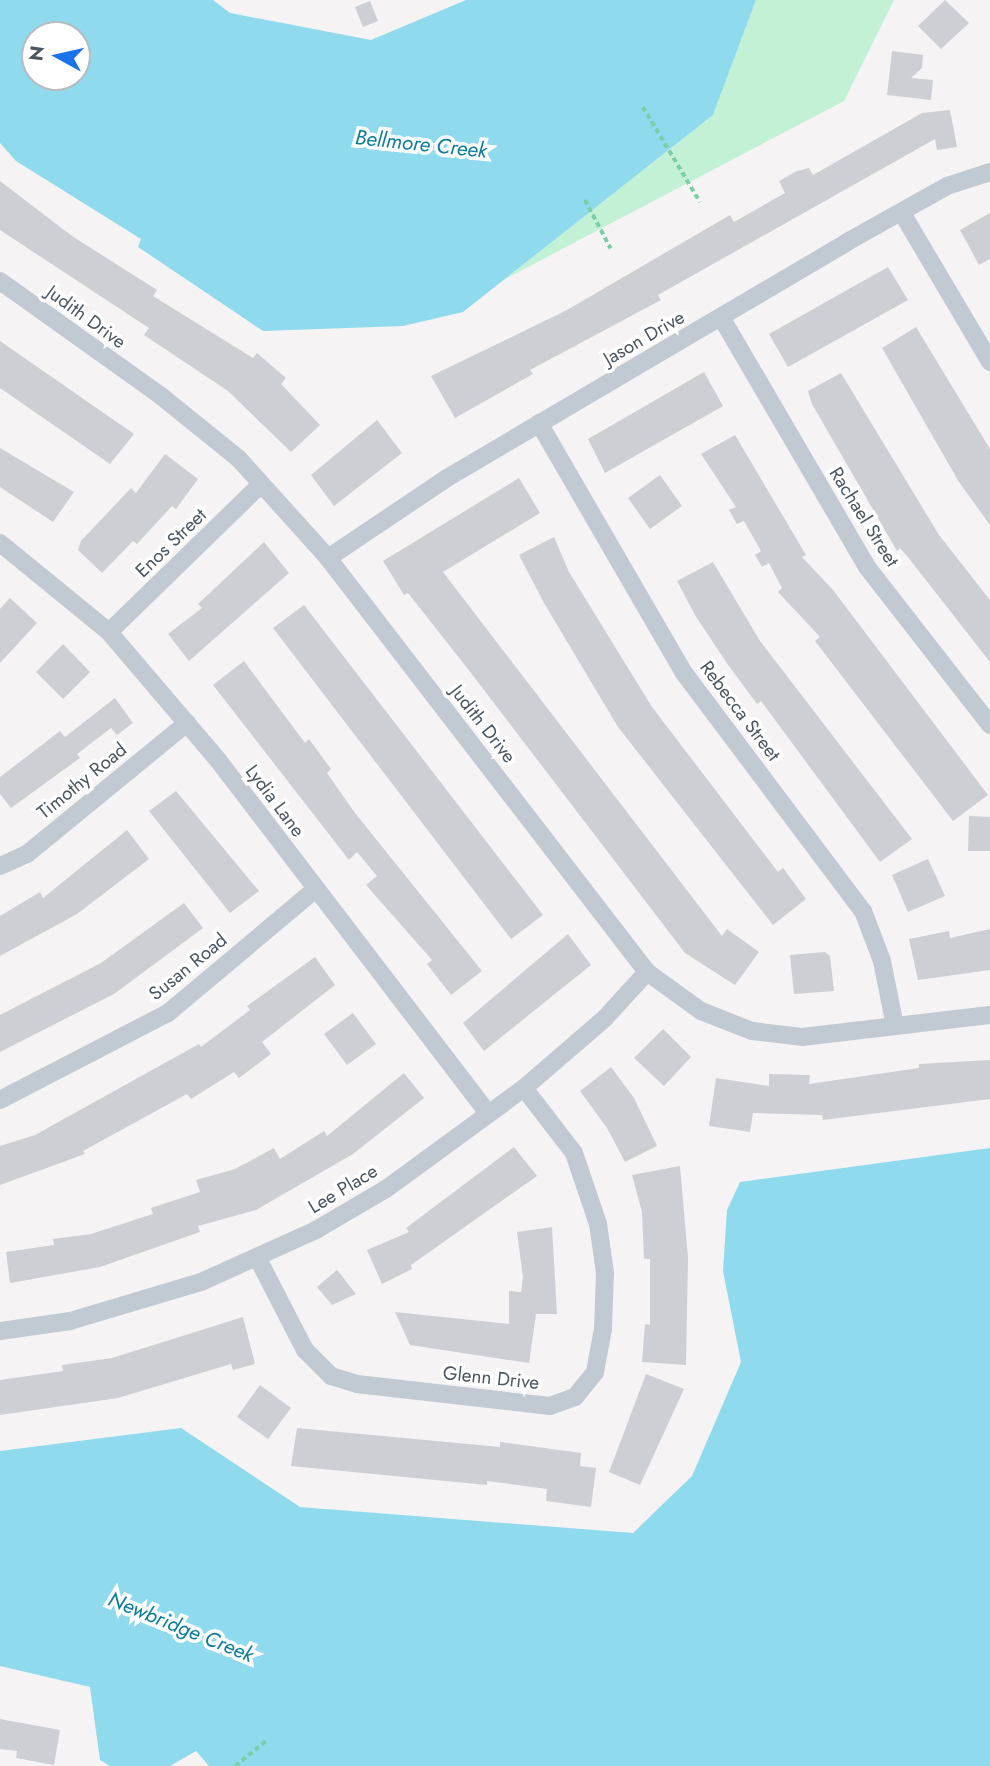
<!DOCTYPE html>
<style>
body{margin:0}
#map{position:relative;width:990px;height:1766px;overflow:hidden;background:#f5f3f3;font-family:Jost,sans-serif}
div>[style]{position:absolute}
.green>*{inset:0;background:#c3f1d5}
.water>*{inset:0;background:#90daee}
.building>*{inset:0;background:#cdcfd5}
.path>*{height:3.5px;margin-top:-1.75px;transform-origin:0;background:repeating-linear-gradient(90deg,#7ad0a6 0 5px,transparent 0 8.5px)}
.street>*{height:18px;margin:-9px;padding:0 9px;transform-origin:9px;border-radius:9px;background:#c1cad2}
span{translate:-50% -50%;white-space:nowrap;text-align:center;line-height:1.15;-webkit-text-stroke:7px #fff;paint-order:stroke}
.street-label{font-size:19px;color:#4a5661}
.water-label{font-size:21px;color:#0c7c9b;font-style:italic}
.north{position:absolute;left:21px;top:21px;width:70px;height:70px;box-sizing:border-box;background:#fff;border:2px solid #b7bbc0;border-radius:50%;rotate:278deg;font-size:19px;font-weight:700;line-height:28px;text-align:center;color:#4a5661}
.north::after{content:'';display:block;margin:auto;width:24px;height:32px;background:#1a73e8;clip-path:polygon(50% 0,100% 100%,50% 72%,0 100%)}
</style>
<div id="map">
<div class="green">
<div style="clip-path:polygon(756px 0,894px 0,844px 101px,505px 279px,713px 115px)"></div>
</div>
<div class="water">
<div style="clip-path:polygon(evenodd,0 0,213px 0,230px 13px,371px 40px,466px 0,756px 0,713px 115px,463px 312px,403px 326px,263px 331px,138px 247px,141px 239px,16px 161px,0 143px,0 0,77px 35px,77px 77px,35px 77px,35px 35px,77px 35px)"></div>
<div style="clip-path:polygon(990px 1148px,990px 1766px,209px 1766px,196px 1751px,170px 1766px,110px 1766px,100px 1760px,90px 1687px,0 1666px,0 1451px,181px 1428px,300px 1507px,633px 1533px,692px 1476px,741px 1362px,723px 1271px,727px 1210px,740px 1182px)"></div>
</div>
<div class="building">
<div style="clip-path:polygon(945px 0,969px 23px,941px 49px,918px 26px)"></div>
<div style="clip-path:polygon(370px 1px,378px 21px,363px 27px,355px 7px)"></div>
<div style="clip-path:polygon(892px 51px,923px 55px,922px 68px,911px 78px,933px 80px,931px 100px,887px 95px)"></div>
<div style="clip-path:polygon(950px 110px,957px 147px,937px 150px,935px 139px,658px 295px,661px 300px,530px 370px,533px 374px,455px 418px,431px 376px,567px 310px,730px 215px,734px 222px,785px 193px,779px 181px,797px 171px,809px 168px,813px 175px,922px 113px)"></div>
<div style="clip-path:polygon(0 181px,72px 236px,157px 290px,153px 296px,253px 358px,257px 353px,286px 378px,281px 384px,320px 425px,291px 452px,228px 391px,144px 335px,149px 328px,0 230px)"></div>
<div style="clip-path:polygon(990px 213px,990px 259px,979px 265px,960px 230px)"></div>
<div style="clip-path:polygon(888px 267px,908px 300px,788px 367px,769px 334px)"></div>
<div style="clip-path:polygon(916px 327px,990px 449px,990px 525px,959px 482px,882px 348px)"></div>
<div style="clip-path:polygon(0 341px,134px 434px,110px 464px,0 388px)"></div>
<div style="clip-path:polygon(704px 372px,723px 406px,605px 473px,588px 439px)"></div>
<div style="clip-path:polygon(841px 373px,939px 535px,990px 600px,990px 662px,907px 556px,900px 548px,897px 551px,812px 404px,808px 391px)"></div>
<div style="clip-path:polygon(377px 420px,402px 453px,334px 506px,311px 475px)"></div>
<div style="clip-path:polygon(735px 435px,806px 555px,802px 557px,833px 590px,988px 795px,953px 821px,815px 641px,820px 637px,778px 592px,782px 588px,769px 563px,762px 567px,755px 555px,761px 551px,744px 521px,737px 524px,729px 510px,736px 507px,701px 454px)"></div>
<div style="clip-path:polygon(0 448px,74px 492px,53px 522px,0 487px)"></div>
<div style="clip-path:polygon(165px 454px,198px 479px,176px 509px,172px 506px,137px 544px,133px 541px,102px 573px,78px 550px,81px 541px,131px 488px,136px 493px)"></div>
<div style="clip-path:polygon(660px 475px,682px 506px,650px 529px,628px 498px)"></div>
<div style="clip-path:polygon(519px 478px,540px 513px,443px 572px,722px 936px,727px 929px,759px 952px,735px 985px,685px 953px,471px 673px,408px 593px,404px 595px,383px 561px)"></div>
<div style="clip-path:polygon(554px 537px,569px 572px,652px 707px,778px 872px,783px 868px,806px 899px,773px 925px,618px 727px,544px 603px,519px 555px)"></div>
<div style="clip-path:polygon(264px 542px,289px 573px,189px 661px,168px 634px,202px 608px,198px 604px)"></div>
<div style="clip-path:polygon(713px 562px,760px 641px,912px 839px,880px 862px,761px 701px,757px 704px,726px 662px,695px 615px,677px 581px)"></div>
<div style="clip-path:polygon(10px 598px,37px 623px,0 663px,0 609px)"></div>
<div style="clip-path:polygon(304px 605px,543px 915px,511px 939px,273px 628px)"></div>
<div style="clip-path:polygon(63px 644px,90px 672px,63px 699px,36px 672px)"></div>
<div style="clip-path:polygon(244px 661px,305px 743px,309px 739px,331px 769px,327px 773px,355px 813px,482px 971px,451px 995px,427px 964px,432px 960px,366px 885px,377px 876px,357px 852px,349px 860px,213px 685px)"></div>
<div style="clip-path:polygon(115px 698px,133px 723px,117px 735px,111px 728px,77px 754px,80px 758px,11px 808px,0 794px,0 777px,60px 731px,65px 737px)"></div>
<div style="clip-path:polygon(176px 791px,259px 891px,230px 913px,149px 811px)"></div>
<div style="clip-path:polygon(969px 816px,990px 817px,990px 851px,968px 851px)"></div>
<div style="clip-path:polygon(127px 830px,149px 859px,77px 914px,0 956px,0 916px,40px 892px,43px 898px)"></div>
<div style="clip-path:polygon(928px 859px,945px 896px,908px 912px,892px 875px)"></div>
<div style="clip-path:polygon(184px 903px,203px 928px,114px 994px,0 1052px,0 1015px,101px 963px)"></div>
<div style="clip-path:polygon(990px 929px,990px 970px,918px 980px,909px 939px,949px 931px,950px 938px)"></div>
<div style="clip-path:polygon(568px 934px,591px 965px,484px 1051px,463px 1023px)"></div>
<div style="clip-path:polygon(825px 952px,830px 956px,834px 991px,794px 994px,790px 955px)"></div>
<div style="clip-path:polygon(315px 957px,335px 985px,262px 1042px,271px 1054px,239px 1078px,234px 1072px,191px 1099px,187px 1094px,83px 1151px,85px 1154px,0 1185px,0 1146px,35px 1135px,199px 1044px,201px 1047px,250px 1010px,247px 1006px)"></div>
<div style="clip-path:polygon(353px 1013px,376px 1044px,347px 1065px,324px 1034px)"></div>
<div style="clip-path:polygon(663px 1029px,691px 1057px,664px 1086px,634px 1058px)"></div>
<div style="clip-path:polygon(990px 1060px,990px 1099px,823px 1120px,822px 1115px,753px 1113px,750px 1132px,709px 1126px,716px 1078px,769px 1086px,769px 1074px,810px 1075px,809px 1084px,919px 1068px,919px 1064px)"></div>
<div style="clip-path:polygon(611px 1067px,634px 1098px,657px 1146px,625px 1162px,607px 1128px,580px 1091px)"></div>
<div style="clip-path:polygon(404px 1073px,424px 1098px,353px 1154px,256px 1210px,198px 1226px,200px 1232px,100px 1267px,10px 1283px,6px 1252px,54px 1245px,53px 1239px,91px 1234px,153px 1214px,151px 1208px,200px 1192px,196px 1180px,235px 1169px,274px 1148px,280px 1159px,324px 1131px,327px 1136px)"></div>
<div style="clip-path:polygon(514px 1147px,537px 1176px,411px 1265px,412px 1269px,382px 1284px,367px 1250px,409px 1232px,406px 1228px)"></div>
<div style="clip-path:polygon(680px 1166px,688px 1258px,686px 1365px,642px 1362px,645px 1324px,650px 1325px,650px 1259px,644px 1259px,642px 1212px,632px 1175px)"></div>
<div style="clip-path:polygon(552px 1227px,557px 1314px,536px 1314px,529px 1363px,410px 1345px,395px 1312px,509px 1324px,509px 1291px,521px 1292px,523px 1277px,517px 1232px)"></div>
<div style="clip-path:polygon(337px 1270px,356px 1294px,332px 1305px,317px 1287px)"></div>
<div style="clip-path:polygon(243px 1317px,255px 1364px,233px 1370px,231px 1364px,118px 1398px,0 1415px,0 1380px,63px 1371px,62px 1365px,112px 1358px)"></div>
<div style="clip-path:polygon(646px 1374px,684px 1389px,640px 1485px,609px 1472px)"></div>
<div style="clip-path:polygon(260px 1385px,291px 1408px,268px 1439px,237px 1417px)"></div>
<div style="clip-path:polygon(297px 1428px,500px 1447px,500px 1442px,581px 1453px,580px 1466px,596px 1468px,591px 1507px,546px 1501px,547px 1489px,487px 1481px,487px 1485px,291px 1466px)"></div>
<div style="clip-path:polygon(0 1719px,60px 1730px,54px 1765px,16px 1758px,17px 1751px,0 1749px)"></div>
</div>
<div class="path">
<div style="left:643px;top:107px;width:111px;rotate:59deg"></div>
<div style="left:585px;top:200px;width:55px;rotate:62deg"></div>
<div style="left:235px;top:1766px;width:40px;rotate:-39deg"></div>
</div>
<div class="street">
<div style="left:902px;top:213px;width:173px;rotate:59.4deg"></div>
<div style="left:0;top:281px;width:198px;rotate:35.5deg"></div>
<div style="left:161px;top:396px;width:100px;rotate:38.9deg"></div>
<div style="left:239px;top:459px;width:133px;rotate:48deg"></div>
<div style="left:328px;top:558px;width:523px;rotate:52.38deg"></div>
<div style="left:647px;top:972px;width:67px;rotate:35.8deg"></div>
<div style="left:701px;top:1011px;width:55px;rotate:21.4deg"></div>
<div style="left:752px;top:1031px;width:50px;rotate:6.8deg"></div>
<div style="left:802px;top:1037px;width:189px;rotate:-6.7deg"></div>
<div style="left:721px;top:317px;width:290px;rotate:59.7deg"></div>
<div style="left:867px;top:567px;width:200px;rotate:52.1deg"></div>
<div style="left:539px;top:423px;width:289px;rotate:59.9deg"></div>
<div style="left:684px;top:673px;width:298px;rotate:53.1deg"></div>
<div style="left:863px;top:911px;width:53px;rotate:69.2deg"></div>
<div style="left:882px;top:961px;width:66px;rotate:78.7deg"></div>
<div style="left:0;top:543px;width:141px;rotate:39.2deg"></div>
<div style="left:109px;top:632px;width:168px;rotate:49.6deg"></div>
<div style="left:218px;top:760px;width:443px;rotate:52.6deg"></div>
<div style="left:328px;top:558px;width:143px;rotate:-33.9deg"></div>
<div style="left:447px;top:478px;width:464px;rotate:-30.5deg"></div>
<div style="left:847px;top:242px;width:115px;rotate:-29.2deg"></div>
<div style="left:947px;top:186px;width:45px;rotate:-18deg"></div>
<div style="left:109px;top:632px;width:212px;rotate:-44.2deg"></div>
<div style="left:0;top:866px;width:30px;rotate:-24deg"></div>
<div style="left:27px;top:854px;width:207px;rotate:-39.3deg"></div>
<div style="left:0;top:1100px;width:189px;rotate:-27.4deg"></div>
<div style="left:168px;top:1013px;width:193px;rotate:-40deg"></div>
<div style="left:257px;top:1257px;width:105px;rotate:62.7deg"></div>
<div style="left:305px;top:1350px;width:37px;rotate:45deg"></div>
<div style="left:331px;top:1376px;width:27px;rotate:17deg"></div>
<div style="left:357px;top:1384px;width:194px;rotate:6.5deg"></div>
<div style="left:550px;top:1406px;width:27px;rotate:-20deg"></div>
<div style="left:575px;top:1397px;width:32px;rotate:-51deg"></div>
<div style="left:595px;top:1372px;width:44px;rotate:-79.5deg"></div>
<div style="left:603px;top:1329px;width:56px;rotate:-88deg"></div>
<div style="left:605px;top:1273px;width:49px;rotate:-98.1deg"></div>
<div style="left:598px;top:1224px;width:75px;rotate:-108.7deg"></div>
<div style="left:574px;top:1153px;width:82px;rotate:-127.6deg"></div>
<div style="left:0;top:1331px;width:71px;rotate:-8.1deg"></div>
<div style="left:70px;top:1321px;width:137px;rotate:-16.6deg"></div>
<div style="left:201px;top:1282px;width:126px;rotate:-24.3deg"></div>
<div style="left:316px;top:1230px;width:81px;rotate:-30.4deg"></div>
<div style="left:386px;top:1189px;width:171px;rotate:-36.2deg"></div>
<div style="left:524px;top:1088px;width:107px;rotate:-40.8deg"></div>
<div style="left:605px;top:1018px;width:62px;rotate:-47.6deg"></div>
</div>
<div class="street-label">
<span style="left:86px;top:317px;rotate:36deg">Judith Drive</span>
<span style="left:644px;top:338px;rotate:-30deg">Jason Drive</span>
<span style="left:864px;top:517px;rotate:58deg">Rachael Street</span>
<span style="left:171px;top:543px;rotate:-44deg">Enos Street</span>
<span style="left:740px;top:711px;rotate:53deg">Rebecca Street</span>
<span style="left:483px;top:724px;rotate:52deg">Judith Drive</span>
<span style="left:82px;top:781px;rotate:-39deg">Timothy Road</span>
<span style="left:275px;top:801px;rotate:53deg">Lydia Lane</span>
<span style="left:188px;top:967px;rotate:-39deg">Susan Road</span>
<span style="left:343px;top:1189px;rotate:-31deg">Lee Place</span>
<span style="left:491px;top:1378px;rotate:6deg">Glenn Drive</span>
</div>
<div class="water-label">
<span style="left:421px;top:144px;rotate:6deg">Bellmore Creek</span>
<span style="left:181px;top:1627px;rotate:22deg">Newbridge Creek</span>
</div>
<div class="north">N</div>
</div>
